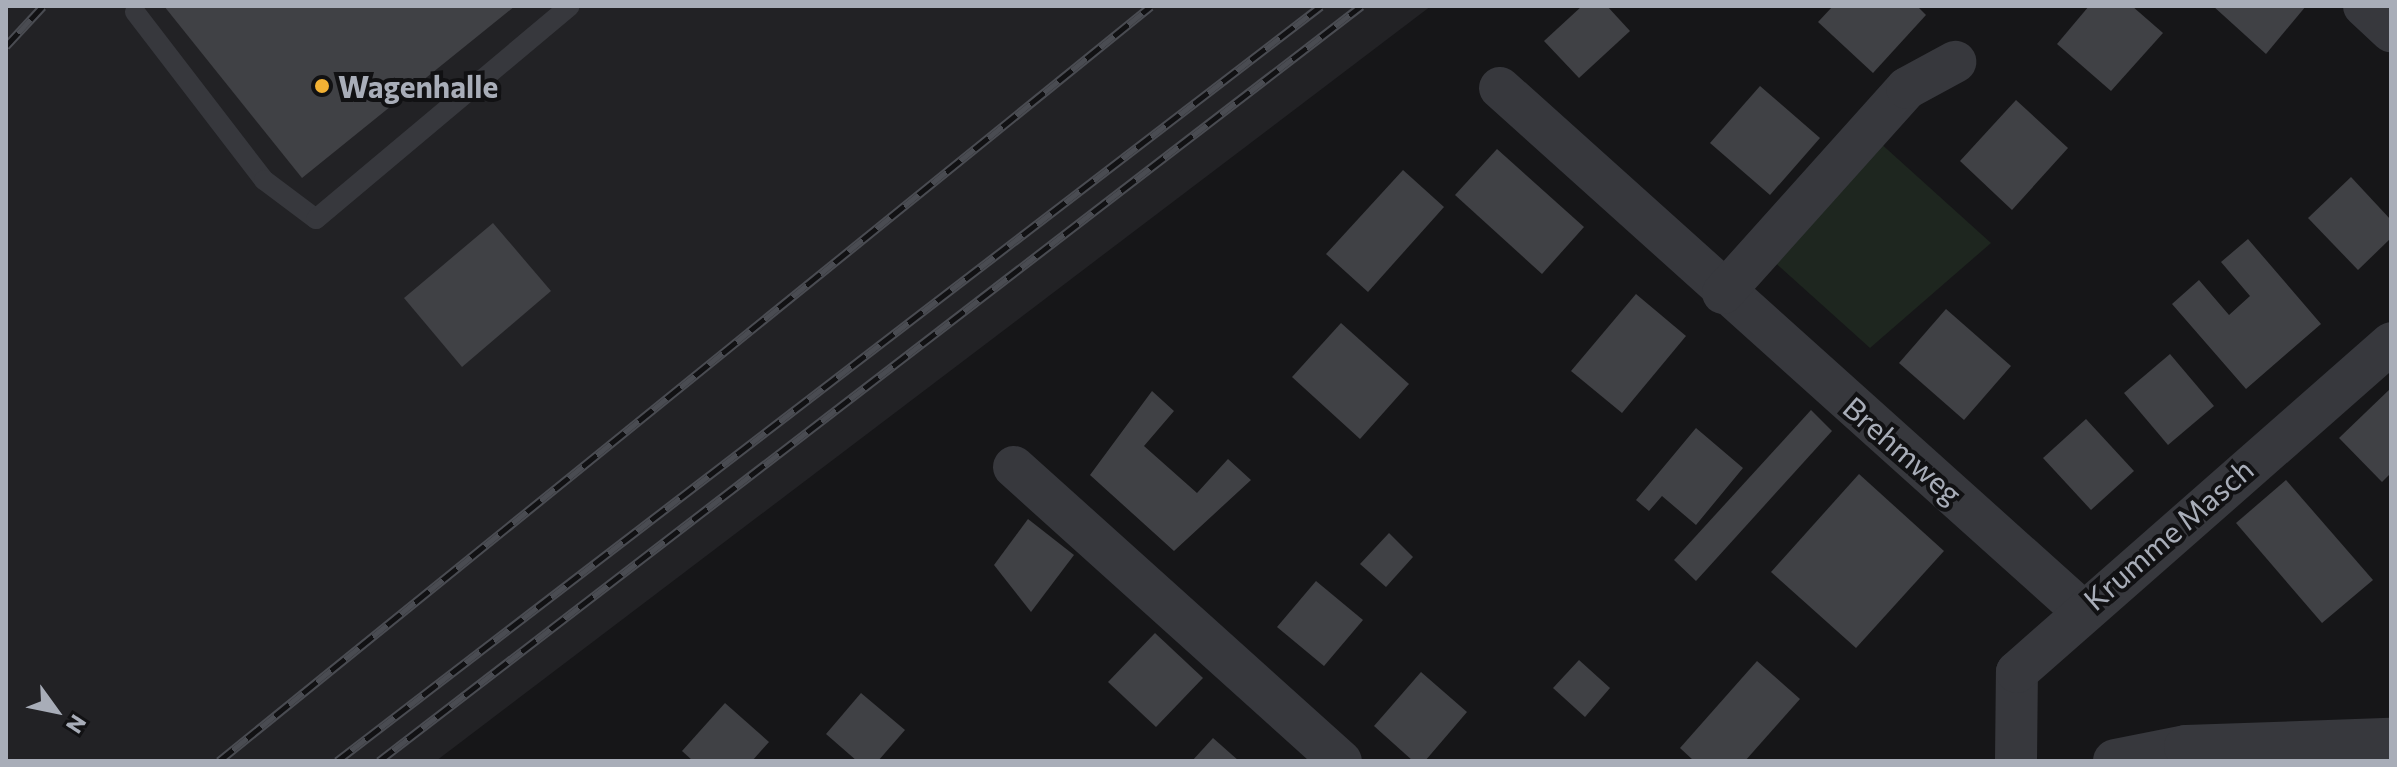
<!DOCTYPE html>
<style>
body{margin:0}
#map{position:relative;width:2397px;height:767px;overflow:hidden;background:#161618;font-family:Commissioner,sans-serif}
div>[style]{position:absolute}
.built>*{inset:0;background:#222225}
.green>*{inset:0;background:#1e261f}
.building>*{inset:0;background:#404145}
.service>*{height:20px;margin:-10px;padding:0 10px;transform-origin:10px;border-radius:10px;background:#37383d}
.minor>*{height:42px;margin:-21px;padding:0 21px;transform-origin:21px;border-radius:21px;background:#37383d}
.tertiary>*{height:44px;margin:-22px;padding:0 22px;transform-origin:22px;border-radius:22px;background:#37383d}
.rail>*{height:9px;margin-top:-4.5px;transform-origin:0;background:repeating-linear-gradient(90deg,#111113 0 18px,#4a4c52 0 36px);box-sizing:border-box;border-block:2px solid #4a4c52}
.dots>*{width:22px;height:22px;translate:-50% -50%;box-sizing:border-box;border:4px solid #111113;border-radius:50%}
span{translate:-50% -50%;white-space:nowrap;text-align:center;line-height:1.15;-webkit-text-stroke:8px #111113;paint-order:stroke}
.poi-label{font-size:30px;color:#a8adb8;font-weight:700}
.left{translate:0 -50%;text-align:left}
.street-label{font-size:30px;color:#a8adb8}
.frame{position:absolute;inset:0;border:8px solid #a8adb8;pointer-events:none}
.north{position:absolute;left:16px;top:671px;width:80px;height:80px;-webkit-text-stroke:6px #111113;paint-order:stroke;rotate:123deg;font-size:22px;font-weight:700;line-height:32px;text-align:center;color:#a8adb8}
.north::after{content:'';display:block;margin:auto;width:28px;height:36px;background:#a8adb8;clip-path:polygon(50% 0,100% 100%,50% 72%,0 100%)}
</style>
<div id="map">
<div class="built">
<div style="clip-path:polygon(6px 6px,1431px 6px,436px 761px,6px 761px)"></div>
</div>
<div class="green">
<div style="clip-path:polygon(1878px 141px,1991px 243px,1870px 348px,1771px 259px)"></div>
</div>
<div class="building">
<div style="clip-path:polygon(164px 6px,515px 6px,302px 178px)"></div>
<div style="clip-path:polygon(1582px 6px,1607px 6px,1630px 31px,1579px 78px,1544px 41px)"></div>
<div style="clip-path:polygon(1833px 6px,1917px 6px,1926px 15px,1873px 73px,1818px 22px)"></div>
<div style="clip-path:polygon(2089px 6px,2132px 6px,2163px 33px,2111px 91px,2057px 44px)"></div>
<div style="clip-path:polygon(2213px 6px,2306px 6px,2266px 54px)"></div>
<div style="clip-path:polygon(1760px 86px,1820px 138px,1770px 195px,1710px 143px)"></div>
<div style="clip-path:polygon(2016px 100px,2068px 148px,2012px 210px,1960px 161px)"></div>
<div style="clip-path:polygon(1497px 149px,1584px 227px,1542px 274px,1455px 195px)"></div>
<div style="clip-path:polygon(1403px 170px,1444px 207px,1368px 292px,1326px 254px)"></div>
<div style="clip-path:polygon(2351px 177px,2391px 220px,2391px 238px,2358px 270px,2308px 218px)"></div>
<div style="clip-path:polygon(493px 223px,551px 291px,462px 367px,404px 298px)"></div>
<div style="clip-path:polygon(2248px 239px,2321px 324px,2246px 389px,2172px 304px,2199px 280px,2229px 315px,2250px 296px,2221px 262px)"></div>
<div style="clip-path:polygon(1636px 294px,1686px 336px,1622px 413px,1571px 371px)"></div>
<div style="clip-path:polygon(1946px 309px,2011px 366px,1964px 420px,1899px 363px)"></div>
<div style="clip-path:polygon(1341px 323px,1409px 384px,1360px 439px,1292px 377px)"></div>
<div style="clip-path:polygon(2170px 354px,2214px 406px,2168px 445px,2124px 393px)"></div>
<div style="clip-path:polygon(2391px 388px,2391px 473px,2382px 482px,2339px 438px)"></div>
<div style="clip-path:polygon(1152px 391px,1174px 411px,1144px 446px,1197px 493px,1228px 459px,1251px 480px,1174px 551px,1090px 475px)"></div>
<div style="clip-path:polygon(1811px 410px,1832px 431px,1696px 581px,1674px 560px)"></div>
<div style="clip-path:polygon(2086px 419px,2134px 471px,2091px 510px,2043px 458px)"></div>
<div style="clip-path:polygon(1696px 428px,1743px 468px,1696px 525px,1662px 496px,1649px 511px,1636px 500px)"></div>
<div style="clip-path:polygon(1859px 474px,1944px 551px,1856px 648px,1771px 572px)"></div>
<div style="clip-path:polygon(2286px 480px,2373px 580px,2322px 623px,2236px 523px)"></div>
<div style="clip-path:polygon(1028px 519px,1074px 555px,1031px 612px,994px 565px)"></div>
<div style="clip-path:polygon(1389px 533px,1413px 557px,1386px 587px,1360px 564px)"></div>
<div style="clip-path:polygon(1316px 581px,1363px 620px,1324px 666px,1277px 627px)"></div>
<div style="clip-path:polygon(1155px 633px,1203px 678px,1156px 727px,1108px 682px)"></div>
<div style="clip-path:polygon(1579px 660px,1610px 688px,1585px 717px,1553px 688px)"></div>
<div style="clip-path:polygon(1757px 661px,1800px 699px,1745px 761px,1694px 761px,1680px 748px)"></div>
<div style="clip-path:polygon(1421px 672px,1467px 712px,1425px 761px,1413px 761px,1374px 726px)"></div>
<div style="clip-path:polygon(861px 693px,905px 730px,878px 761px,857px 761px,826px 734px)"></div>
<div style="clip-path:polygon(725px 703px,769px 742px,752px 761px,693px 761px,682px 751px)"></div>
<div style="clip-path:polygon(1213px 738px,1239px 761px,1192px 761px)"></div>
</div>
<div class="service">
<div style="left:135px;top:12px;width:212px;rotate:52.5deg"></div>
<div style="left:264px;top:180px;width:65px;rotate:36.9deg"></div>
<div style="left:316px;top:219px;width:331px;rotate:-40deg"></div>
</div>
<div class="minor">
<div style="left:2364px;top:6px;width:37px;rotate:43deg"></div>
<div style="left:1500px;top:88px;width:780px;rotate:41.93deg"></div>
<div style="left:1723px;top:293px;width:275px;rotate:-48.1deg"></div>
<div style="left:1907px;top:88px;width:55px;rotate:-28.4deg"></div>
<div style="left:1014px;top:467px;width:440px;rotate:42deg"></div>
<div style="left:2016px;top:761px;width:89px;rotate:-89.4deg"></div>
<div style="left:2017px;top:672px;width:498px;rotate:-41.3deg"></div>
</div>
<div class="tertiary">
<div style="left:2115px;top:761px;width:72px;rotate:-11.2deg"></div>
<div style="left:2186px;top:747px;width:205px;rotate:-2deg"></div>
</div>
<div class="rail">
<div style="left:6px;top:46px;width:54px;rotate:-47.2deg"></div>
<div style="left:219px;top:761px;width:1199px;rotate:-39.01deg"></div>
<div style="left:337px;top:761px;width:1240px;rotate:-37.5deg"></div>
<div style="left:379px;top:761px;width:1239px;rotate:-37.55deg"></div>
</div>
<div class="dots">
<div style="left:322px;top:86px;background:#f2b134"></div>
</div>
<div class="poi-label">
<span class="left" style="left:338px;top:86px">Wagenhalle</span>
</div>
<div class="street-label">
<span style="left:1903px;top:450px;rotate:41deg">Brehmweg</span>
<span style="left:2168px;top:534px;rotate:-41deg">Krumme Masch</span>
</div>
<div class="frame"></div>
<div class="north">N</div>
</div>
